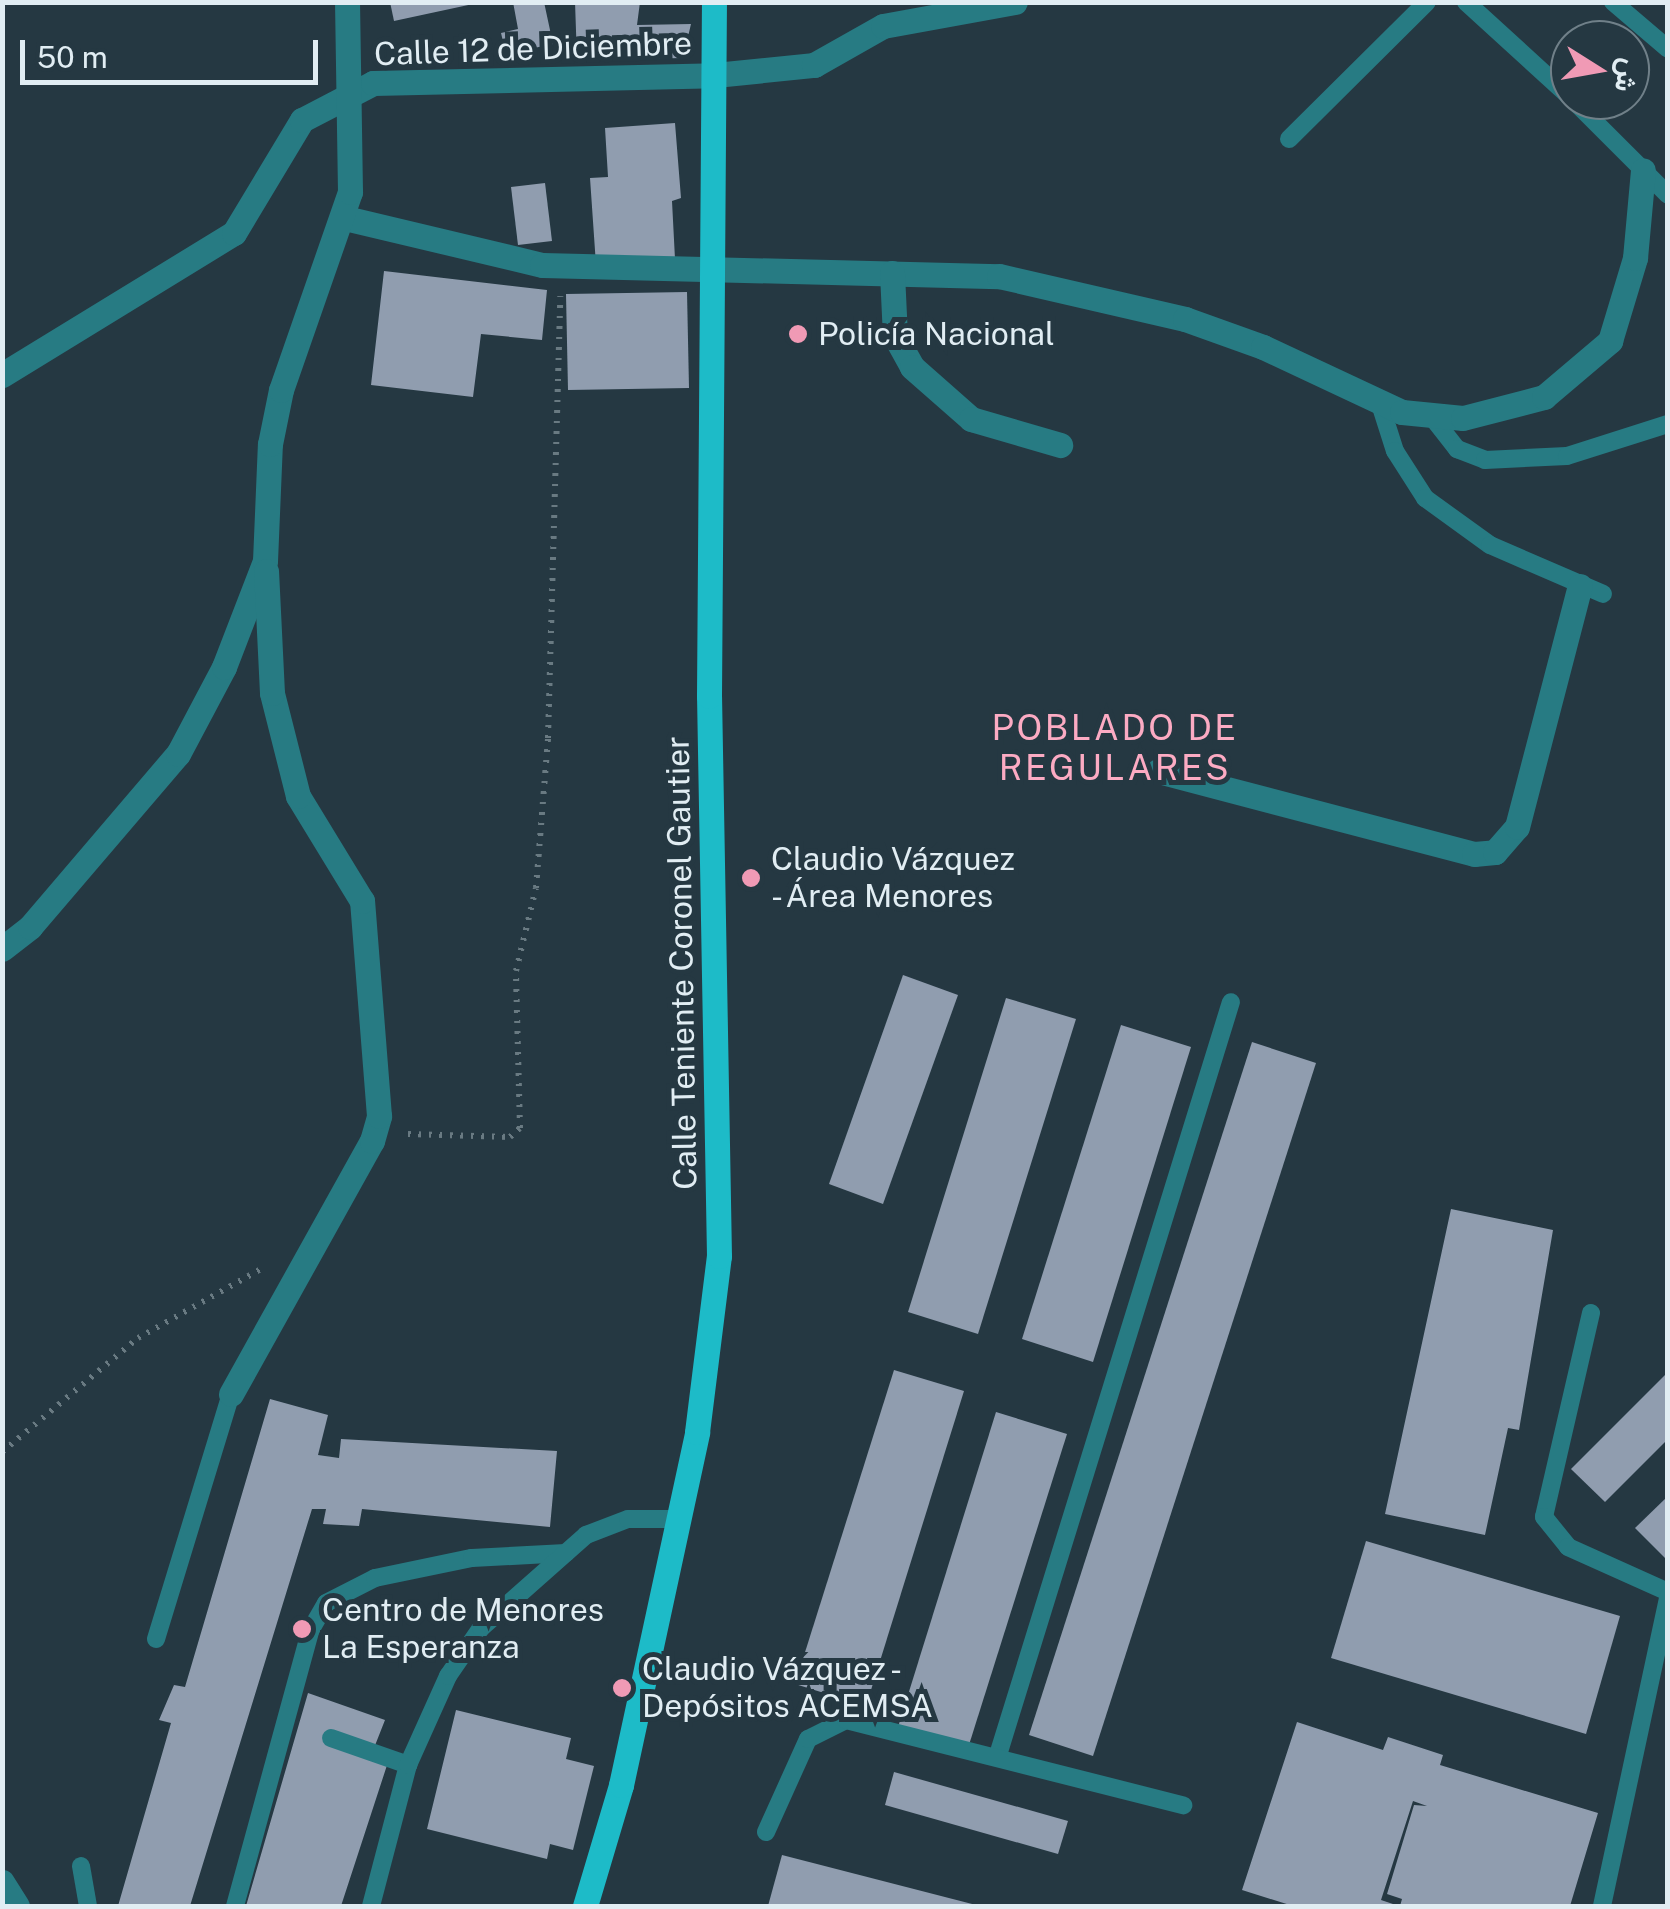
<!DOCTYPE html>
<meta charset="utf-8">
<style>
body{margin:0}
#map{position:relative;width:1670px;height:1909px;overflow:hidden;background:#253842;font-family:"Public Sans",Vazirmatn,sans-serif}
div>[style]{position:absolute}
.building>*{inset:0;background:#909daf}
.path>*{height:6px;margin-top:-3px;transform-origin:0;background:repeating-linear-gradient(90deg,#697a82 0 2.5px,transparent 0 10.5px)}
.lane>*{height:18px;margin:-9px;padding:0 9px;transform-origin:9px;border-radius:9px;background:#277b83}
.street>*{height:25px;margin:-12.5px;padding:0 12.5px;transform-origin:12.5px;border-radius:12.5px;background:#277b83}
.primary>*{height:25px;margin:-12.5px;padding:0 12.5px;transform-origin:12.5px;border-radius:12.5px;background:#1dbbc8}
.dots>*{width:28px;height:28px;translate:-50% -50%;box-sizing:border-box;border:5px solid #253842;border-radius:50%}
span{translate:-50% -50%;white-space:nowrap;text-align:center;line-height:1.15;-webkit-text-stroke:10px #253842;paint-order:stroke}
.street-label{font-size:32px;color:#e1edf3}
.poi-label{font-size:32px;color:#e1edf3}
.left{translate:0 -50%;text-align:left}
.neighbourhood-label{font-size:35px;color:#fcabc3;letter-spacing:2.5px}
.frame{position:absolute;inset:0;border:5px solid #e1edf3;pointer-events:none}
.north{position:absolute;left:1550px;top:20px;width:100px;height:100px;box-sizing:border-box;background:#253842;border:2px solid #708089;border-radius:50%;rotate:101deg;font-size:28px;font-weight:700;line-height:40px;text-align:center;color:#e1edf3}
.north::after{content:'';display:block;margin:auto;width:35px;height:45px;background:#f09ab5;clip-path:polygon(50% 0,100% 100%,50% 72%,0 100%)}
.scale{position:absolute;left:20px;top:40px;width:298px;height:45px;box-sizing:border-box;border:5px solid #e1edf3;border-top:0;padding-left:12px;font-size:30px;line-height:35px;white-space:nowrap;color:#e1edf3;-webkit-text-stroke:8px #253842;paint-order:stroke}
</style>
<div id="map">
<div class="building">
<div style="clip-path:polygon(390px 2px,473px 2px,473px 4px,394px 21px)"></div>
<div style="clip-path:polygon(513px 2px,544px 2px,553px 44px,506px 54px,501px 33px,518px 29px)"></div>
<div style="clip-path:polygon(575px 2px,640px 2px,637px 25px,691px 24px,683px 58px,577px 60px)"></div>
<div style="clip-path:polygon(675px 123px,681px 198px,672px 201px,675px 259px,596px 265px,590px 178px,608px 177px,605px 128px)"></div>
<div style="clip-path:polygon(545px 183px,552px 241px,518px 245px,511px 187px)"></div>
<div style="clip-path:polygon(384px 271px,547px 290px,542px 340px,481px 334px,473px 397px,371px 385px)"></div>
<div style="clip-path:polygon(687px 292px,689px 388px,568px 390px,566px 294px)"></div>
<div style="clip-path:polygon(903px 975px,958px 995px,883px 1204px,829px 1184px)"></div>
<div style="clip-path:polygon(1006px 998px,1076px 1019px,978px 1334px,908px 1312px)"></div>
<div style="clip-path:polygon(1121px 1025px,1191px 1047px,1093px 1362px,1022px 1339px)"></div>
<div style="clip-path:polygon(1252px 1042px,1316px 1063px,1093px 1756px,1029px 1735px)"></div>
<div style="clip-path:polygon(1451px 1209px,1553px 1230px,1519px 1430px,1508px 1428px,1485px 1535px,1385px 1514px)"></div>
<div style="clip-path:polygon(894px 1370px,964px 1391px,866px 1706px,795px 1684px)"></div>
<div style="clip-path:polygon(1668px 1372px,1668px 1439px,1605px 1502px,1571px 1469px)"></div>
<div style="clip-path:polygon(270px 1399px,328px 1415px,318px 1455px,339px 1458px,341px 1439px,557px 1451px,550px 1527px,362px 1509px,359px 1526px,323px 1524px,326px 1509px,312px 1509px,190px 1906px,118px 1906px,171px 1723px,159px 1720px,174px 1685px,185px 1687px)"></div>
<div style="clip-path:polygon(996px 1412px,1067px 1434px,968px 1748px,898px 1727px)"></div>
<div style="clip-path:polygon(1668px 1496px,1668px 1556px,1665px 1558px,1635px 1528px)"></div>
<div style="clip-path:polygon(1366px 1541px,1620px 1616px,1586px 1734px,1331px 1658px)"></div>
<div style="clip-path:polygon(308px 1693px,385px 1720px,374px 1748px,391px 1753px,341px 1906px,246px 1906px)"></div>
<div style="clip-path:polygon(456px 1710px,571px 1738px,566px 1759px,594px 1766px,573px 1850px,550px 1844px,547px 1859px,427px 1829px)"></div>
<div style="clip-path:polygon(1297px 1722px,1383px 1750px,1388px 1737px,1443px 1755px,1440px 1765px,1598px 1813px,1570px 1906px,1400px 1906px,1402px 1899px,1387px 1894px,1414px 1805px,1427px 1806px,1413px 1801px,1381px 1900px,1399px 1906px,1293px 1906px,1242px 1890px)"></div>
<div style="clip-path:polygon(894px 1772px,1068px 1821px,1058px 1854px,885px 1805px)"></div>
<div style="clip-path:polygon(782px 1855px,976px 1905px,976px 1906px,768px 1906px)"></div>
</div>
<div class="path">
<div style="left:408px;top:1134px;width:102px;rotate:1.7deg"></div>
<div style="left:510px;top:1137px;width:13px;rotate:-42deg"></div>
<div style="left:520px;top:1128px;width:157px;rotate:-91.5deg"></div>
<div style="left:516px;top:971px;width:85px;rotate:-76.5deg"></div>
<div style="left:536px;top:888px;width:150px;rotate:-85.4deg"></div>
<div style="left:548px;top:738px;width:442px;rotate:-88.4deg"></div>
<div style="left:2px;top:1452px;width:177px;rotate:-40deg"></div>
<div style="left:138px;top:1338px;width:141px;rotate:-29.3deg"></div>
</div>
<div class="lane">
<div style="left:1466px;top:2px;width:141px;rotate:42.4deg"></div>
<div style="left:1613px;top:2px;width:72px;rotate:40.5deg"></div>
<div style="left:1573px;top:100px;width:134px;rotate:45deg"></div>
<div style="left:1289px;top:139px;width:194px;rotate:-44.8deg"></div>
<div style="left:1380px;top:404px;width:49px;rotate:72.3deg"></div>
<div style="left:1395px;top:451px;width:56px;rotate:57.4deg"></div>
<div style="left:1425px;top:498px;width:80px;rotate:35.9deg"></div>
<div style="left:1490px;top:545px;width:123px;rotate:23.4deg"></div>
<div style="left:1432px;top:417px;width:41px;rotate:52deg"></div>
<div style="left:1457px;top:449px;width:30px;rotate:21deg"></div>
<div style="left:1485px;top:460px;width:82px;rotate:-2.8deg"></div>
<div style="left:1567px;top:456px;width:106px;rotate:-17.6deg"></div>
<div style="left:1591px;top:1313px;width:209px;rotate:103deg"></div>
<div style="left:1544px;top:1517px;width:38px;rotate:51deg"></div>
<div style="left:1568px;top:1547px;width:110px;rotate:24.2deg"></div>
<div style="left:156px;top:1639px;width:256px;rotate:-73deg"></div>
<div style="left:331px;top:1738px;width:82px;rotate:19.3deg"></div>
<div style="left:998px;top:1755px;width:788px;rotate:-72.81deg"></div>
<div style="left:766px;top:1832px;width:102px;rotate:-65.7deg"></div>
<div style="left:808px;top:1739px;width:42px;rotate:-26.6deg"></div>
<div style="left:846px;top:1720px;width:348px;rotate:14.2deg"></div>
<div style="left:81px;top:1866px;width:41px;rotate:80.1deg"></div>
<div style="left:235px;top:1906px;width:285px;rotate:-74.7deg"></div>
<div style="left:310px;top:1631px;width:32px;rotate:-60deg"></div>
<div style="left:326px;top:1603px;width:55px;rotate:-27deg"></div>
<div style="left:375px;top:1578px;width:99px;rotate:-11.7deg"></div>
<div style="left:472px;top:1558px;width:94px;rotate:-3deg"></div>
<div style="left:371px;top:1906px;width:146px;rotate:-75.3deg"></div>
<div style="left:408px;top:1765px;width:98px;rotate:-65.8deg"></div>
<div style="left:448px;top:1676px;width:58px;rotate:-55.5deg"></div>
<div style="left:481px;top:1628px;width:140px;rotate:-41.5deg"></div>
<div style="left:586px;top:1535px;width:45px;rotate:-20.9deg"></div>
<div style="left:628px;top:1519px;width:50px"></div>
<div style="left:1602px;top:1906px;width:316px;rotate:-77.9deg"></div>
</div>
<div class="street">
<div style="left:345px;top:218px;width:203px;rotate:13.4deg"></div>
<div style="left:542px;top:265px;width:457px;rotate:1.4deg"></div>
<div style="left:999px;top:276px;width:191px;rotate:13deg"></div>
<div style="left:1185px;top:319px;width:83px;rotate:19.7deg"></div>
<div style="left:1263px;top:347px;width:153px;rotate:25.1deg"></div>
<div style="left:1402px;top:412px;width:61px;rotate:5.6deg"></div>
<div style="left:1463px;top:418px;width:84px;rotate:-14.5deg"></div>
<div style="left:1544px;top:397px;width:87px;rotate:-40.3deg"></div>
<div style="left:1610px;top:341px;width:87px;rotate:-73.2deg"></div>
<div style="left:1635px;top:258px;width:88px;rotate:-84.8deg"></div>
<div style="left:892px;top:273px;width:63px;rotate:87.3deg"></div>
<div style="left:895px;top:336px;width:35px;rotate:61deg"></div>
<div style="left:912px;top:367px;width:79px;rotate:41.4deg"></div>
<div style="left:971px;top:419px;width:93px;rotate:16.3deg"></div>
<div style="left:2px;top:375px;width:272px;rotate:-31.5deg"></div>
<div style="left:234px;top:233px;width:132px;rotate:-59deg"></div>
<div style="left:302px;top:120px;width:80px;rotate:-27.5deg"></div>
<div style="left:373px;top:83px;width:342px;rotate:-1.3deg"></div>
<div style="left:715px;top:75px;width:100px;rotate:-5.8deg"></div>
<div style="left:814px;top:65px;width:79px;rotate:-29.5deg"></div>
<div style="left:883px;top:26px;width:134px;rotate:-10.3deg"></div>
<div style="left:1158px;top:771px;width:327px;rotate:14.7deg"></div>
<div style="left:1474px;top:854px;width:21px;rotate:-5deg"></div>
<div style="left:1495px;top:852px;width:33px;rotate:-49deg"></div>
<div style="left:1517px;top:827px;width:249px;rotate:-75.4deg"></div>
<div style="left:2px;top:949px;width:36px;rotate:-38deg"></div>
<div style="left:30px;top:927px;width:228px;rotate:-49.5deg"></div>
<div style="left:178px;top:754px;width:98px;rotate:-62.1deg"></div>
<div style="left:224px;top:667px;width:114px;rotate:-68.9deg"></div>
<div style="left:265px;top:561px;width:117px;rotate:-87.6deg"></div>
<div style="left:270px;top:444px;width:55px;rotate:-78.5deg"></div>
<div style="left:281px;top:390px;width:210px;rotate:-70.8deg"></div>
<div style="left:350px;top:192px;width:190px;rotate:-90.9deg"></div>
<div style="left:231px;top:1394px;width:290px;rotate:-60.9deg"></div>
<div style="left:372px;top:1141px;width:26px;rotate:-74deg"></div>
<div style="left:379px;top:1116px;width:216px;rotate:-94.5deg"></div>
<div style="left:362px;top:901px;width:123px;rotate:-121.4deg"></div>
<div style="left:298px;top:796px;width:106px;rotate:-104.2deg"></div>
<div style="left:272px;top:693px;width:122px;rotate:-92.8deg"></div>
<div style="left:2px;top:1882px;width:28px;rotate:58deg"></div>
</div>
<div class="primary">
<div style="left:585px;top:1906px;width:126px;rotate:-73.4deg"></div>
<div style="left:621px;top:1785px;width:361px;rotate:-77.8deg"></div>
<div style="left:697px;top:1432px;width:177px;rotate:-82.9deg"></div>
<div style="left:719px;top:1256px;width:560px;rotate:-91.02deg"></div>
<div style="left:709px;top:696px;width:694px;rotate:-89.59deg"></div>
</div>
<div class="dots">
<div style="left:798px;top:334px;background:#f09ab5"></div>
<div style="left:751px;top:878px;background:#f09ab5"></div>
<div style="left:302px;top:1629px;background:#f09ab5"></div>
<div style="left:622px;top:1688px;background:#f09ab5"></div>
</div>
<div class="street-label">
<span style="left:533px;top:49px;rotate:-2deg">Calle 12 de Diciembre</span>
<span style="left:682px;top:963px;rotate:-91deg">Calle Teniente Coronel Gautier</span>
</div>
<div class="poi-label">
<span class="left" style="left:818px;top:334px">Policía Nacional</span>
<span class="left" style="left:771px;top:878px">Claudio Vázquez<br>- Área Menores</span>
<span class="left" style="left:322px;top:1629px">Centro de Menores<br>La Esperanza</span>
<span class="left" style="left:642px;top:1688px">Claudio Vázquez -<br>Depósitos ACEMSA</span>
</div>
<div class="neighbourhood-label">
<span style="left:1115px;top:748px">POBLADO DE<br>REGULARES</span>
</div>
<div class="frame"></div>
<div class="north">ش</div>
<div class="scale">50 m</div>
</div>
